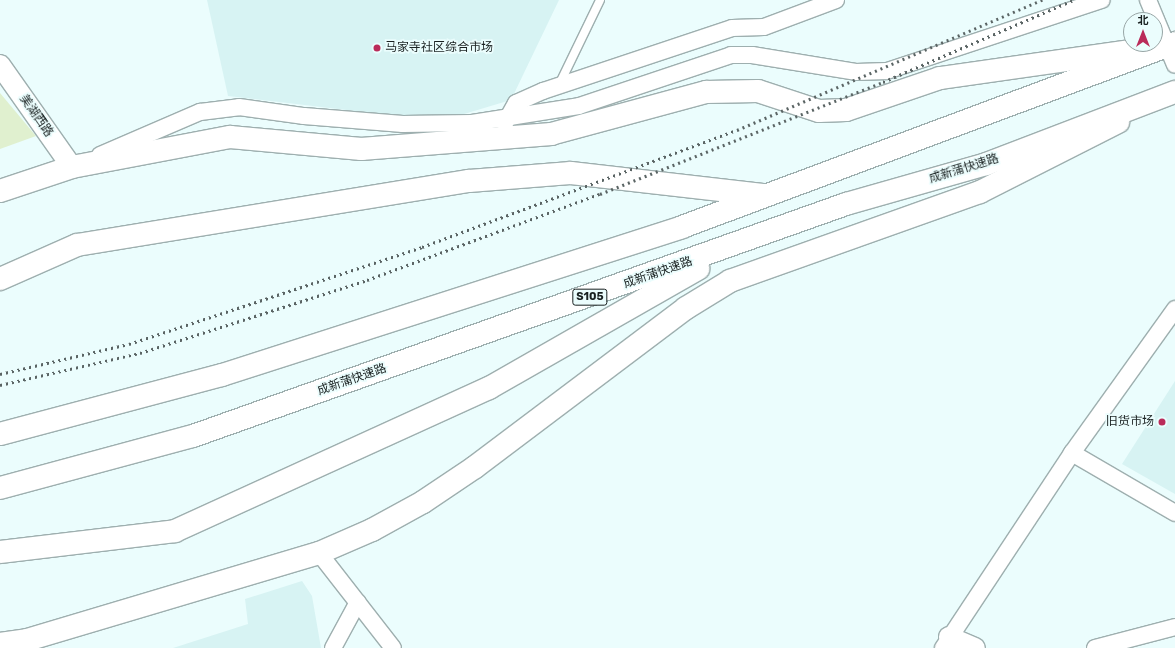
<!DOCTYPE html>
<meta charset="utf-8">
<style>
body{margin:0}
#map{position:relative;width:1175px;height:648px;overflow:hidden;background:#ebfdfd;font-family:Rubik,"Noto Sans SC",sans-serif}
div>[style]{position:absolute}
.built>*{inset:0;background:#d7f3f3}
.green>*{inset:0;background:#e0f0cf}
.roads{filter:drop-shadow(1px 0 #9eafaf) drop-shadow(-1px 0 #9eafaf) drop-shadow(0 1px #9eafaf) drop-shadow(0 -1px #9eafaf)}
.service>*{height:8px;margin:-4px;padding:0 4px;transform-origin:4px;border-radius:4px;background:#fff}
.minor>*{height:16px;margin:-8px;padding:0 8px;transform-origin:8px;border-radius:8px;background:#fff}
.tertiary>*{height:20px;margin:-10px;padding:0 10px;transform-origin:10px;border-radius:10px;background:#fff}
.secondary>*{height:22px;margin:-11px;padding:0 11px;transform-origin:11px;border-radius:11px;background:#fff}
.trunk>*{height:22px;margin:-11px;padding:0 11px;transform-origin:11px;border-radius:11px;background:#fff}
.motorway>*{height:22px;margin:-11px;padding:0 11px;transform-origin:11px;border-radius:11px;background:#fff}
.rail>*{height:3px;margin-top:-1.5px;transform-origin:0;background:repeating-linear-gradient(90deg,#5a6464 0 2px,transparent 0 6px)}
.dots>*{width:11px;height:11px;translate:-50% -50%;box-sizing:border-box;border:2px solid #ebfdfd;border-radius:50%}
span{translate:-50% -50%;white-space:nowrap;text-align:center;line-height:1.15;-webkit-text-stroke:3.5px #ebfdfd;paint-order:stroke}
.shield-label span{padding:1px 3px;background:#ebfdfd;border:1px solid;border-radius:3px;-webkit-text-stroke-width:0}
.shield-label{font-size:11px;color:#192020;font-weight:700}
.poi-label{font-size:12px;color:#192020}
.left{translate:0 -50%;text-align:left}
.right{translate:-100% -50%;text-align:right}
.street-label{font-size:12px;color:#192020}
.north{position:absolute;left:1123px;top:12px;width:40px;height:40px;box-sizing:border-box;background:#ebfdfd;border:1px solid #97a5a5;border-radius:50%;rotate:0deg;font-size:11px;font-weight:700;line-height:16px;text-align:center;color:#192020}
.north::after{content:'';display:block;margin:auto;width:14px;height:18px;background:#ba2b5a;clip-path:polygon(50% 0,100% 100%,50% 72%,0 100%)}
</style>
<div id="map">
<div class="built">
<div style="clip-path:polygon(207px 0,559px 0,511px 100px,454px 117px,397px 116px,228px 96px)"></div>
<div style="clip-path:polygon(1175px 381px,1175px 494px,1122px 464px)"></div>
<div style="clip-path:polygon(302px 581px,312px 596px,321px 648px,173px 648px,248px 624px,245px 599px)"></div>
</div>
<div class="green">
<div style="clip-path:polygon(0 93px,36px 136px,0 149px)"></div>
</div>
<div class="roads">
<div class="service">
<div style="left:559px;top:85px;width:94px;rotate:-64.2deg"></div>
</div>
<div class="minor">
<div style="left:1148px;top:0;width:70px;rotate:67.4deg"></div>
<div style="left:505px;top:123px;width:23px;rotate:-61deg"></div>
<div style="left:516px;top:103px;width:30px;rotate:-24deg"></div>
<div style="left:543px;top:91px;width:199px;rotate:-18.4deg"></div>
<div style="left:732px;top:28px;width:32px;rotate:-2deg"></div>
<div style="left:764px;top:27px;width:77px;rotate:-20.6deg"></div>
<div style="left:100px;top:155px;width:109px;rotate:-23.3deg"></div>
<div style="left:200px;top:112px;width:39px;rotate:-7deg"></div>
<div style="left:239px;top:107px;width:66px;rotate:7.9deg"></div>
<div style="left:304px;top:116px;width:99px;rotate:4.6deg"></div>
<div style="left:403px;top:124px;width:69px;rotate:-0.8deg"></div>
<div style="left:472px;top:123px;width:108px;rotate:-9deg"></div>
<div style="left:579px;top:106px;width:160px;rotate:-18.5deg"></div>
<div style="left:731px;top:55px;width:21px"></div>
<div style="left:752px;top:55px;width:105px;rotate:9.3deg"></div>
<div style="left:856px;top:72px;width:31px;rotate:-2deg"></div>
<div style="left:887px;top:71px;width:226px;rotate:-18.3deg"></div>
<div style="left:1072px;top:453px;width:119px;rotate:30.2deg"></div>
<div style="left:319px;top:553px;width:120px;rotate:52.1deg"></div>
<div style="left:333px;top:648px;width:52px;rotate:-61.5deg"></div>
<div style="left:943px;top:648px;width:234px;rotate:-56.5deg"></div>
<div style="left:1072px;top:453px;width:177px;rotate:-54.4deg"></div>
<div style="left:1095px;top:648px;width:83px;rotate:-14.7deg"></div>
</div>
<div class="tertiary">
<div style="left:0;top:65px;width:125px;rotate:54.8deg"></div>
<div style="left:949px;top:637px;width:28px;rotate:23deg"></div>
</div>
<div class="secondary">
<div style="left:0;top:191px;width:76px;rotate:-18.4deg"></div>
<div style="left:72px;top:167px;width:161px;rotate:-10.8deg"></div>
<div style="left:230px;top:137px;width:132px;rotate:5.2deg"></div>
<div style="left:361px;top:149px;width:191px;rotate:-4.5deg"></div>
<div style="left:551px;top:134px;width:161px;rotate:-15.2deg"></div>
<div style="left:706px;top:92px;width:52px;rotate:-1.1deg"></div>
<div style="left:758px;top:91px;width:64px;rotate:18.2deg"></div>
<div style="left:819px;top:111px;width:27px;rotate:-2deg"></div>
<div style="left:846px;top:110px;width:99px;rotate:-18.8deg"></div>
<div style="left:940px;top:78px;width:207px;rotate:-8.1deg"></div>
<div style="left:0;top:644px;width:27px;rotate:-8deg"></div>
<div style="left:27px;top:640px;width:305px;rotate:-16.6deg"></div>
<div style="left:319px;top:553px;width:58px;rotate:-23.5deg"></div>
<div style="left:372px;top:530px;width:58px;rotate:-28.8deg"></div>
<div style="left:423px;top:502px;width:63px;rotate:-33.9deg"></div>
<div style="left:475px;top:467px;width:264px;rotate:-37deg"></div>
<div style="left:686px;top:308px;width:52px;rotate:-31.5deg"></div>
<div style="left:730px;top:281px;width:265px;rotate:-19.6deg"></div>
<div style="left:980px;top:192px;width:155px;rotate:-26.9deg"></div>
</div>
<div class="trunk">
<div style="left:77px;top:245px;width:397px;rotate:-9.3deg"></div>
<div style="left:469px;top:181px;width:102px;rotate:-4.5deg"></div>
<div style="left:571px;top:173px;width:195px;rotate:6.5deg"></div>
<div style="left:0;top:434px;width:230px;rotate:-14.9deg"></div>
<div style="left:222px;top:375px;width:483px;rotate:-17.8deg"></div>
<div style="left:682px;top:227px;width:526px;rotate:-20.47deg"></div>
<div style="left:0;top:488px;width:200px;rotate:-15.1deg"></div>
<div style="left:193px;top:436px;width:693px;rotate:-19.56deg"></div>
<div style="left:846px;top:204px;width:146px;rotate:-15.9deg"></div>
<div style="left:986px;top:164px;width:202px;rotate:-20.9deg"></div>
<div style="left:175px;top:531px;width:345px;rotate:-24.5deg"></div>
<div style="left:489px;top:388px;width:241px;rotate:-29.7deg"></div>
</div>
<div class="motorway">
<div style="left:0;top:279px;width:84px;rotate:-23.8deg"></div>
<div style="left:0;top:552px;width:176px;rotate:-6.8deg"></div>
</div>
</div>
<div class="rail">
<div style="left:0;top:374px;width:132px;rotate:-13.1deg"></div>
<div style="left:129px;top:344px;width:309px;rotate:-18.3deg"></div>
<div style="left:422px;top:247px;width:336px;rotate:-20.4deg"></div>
<div style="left:737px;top:130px;width:332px;rotate:-23.1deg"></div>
<div style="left:0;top:385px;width:144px;rotate:-12.9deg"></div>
<div style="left:140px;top:353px;width:238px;rotate:-17.8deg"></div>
<div style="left:367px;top:280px;width:248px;rotate:-20.3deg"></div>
<div style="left:600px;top:194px;width:304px;rotate:-21.6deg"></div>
<div style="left:883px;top:82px;width:207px;rotate:-23.3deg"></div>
</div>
<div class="dots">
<div style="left:377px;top:48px;background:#ba2b5a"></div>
<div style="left:1162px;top:422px;background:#ba2b5a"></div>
</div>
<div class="shield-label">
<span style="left:590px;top:297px">S105</span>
</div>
<div class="poi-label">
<span class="left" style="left:385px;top:48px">马家寺社区综合市场</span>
<span class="right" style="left:1154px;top:422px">旧货市场</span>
</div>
<div class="street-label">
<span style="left:36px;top:116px;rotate:55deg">美湖西路</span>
<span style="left:964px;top:169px;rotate:-17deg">成新蒲快速路</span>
<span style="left:658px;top:273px;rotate:-19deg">成新蒲快速路</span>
<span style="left:352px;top:380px;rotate:-19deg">成新蒲快速路</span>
</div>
<div class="north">北</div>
</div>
